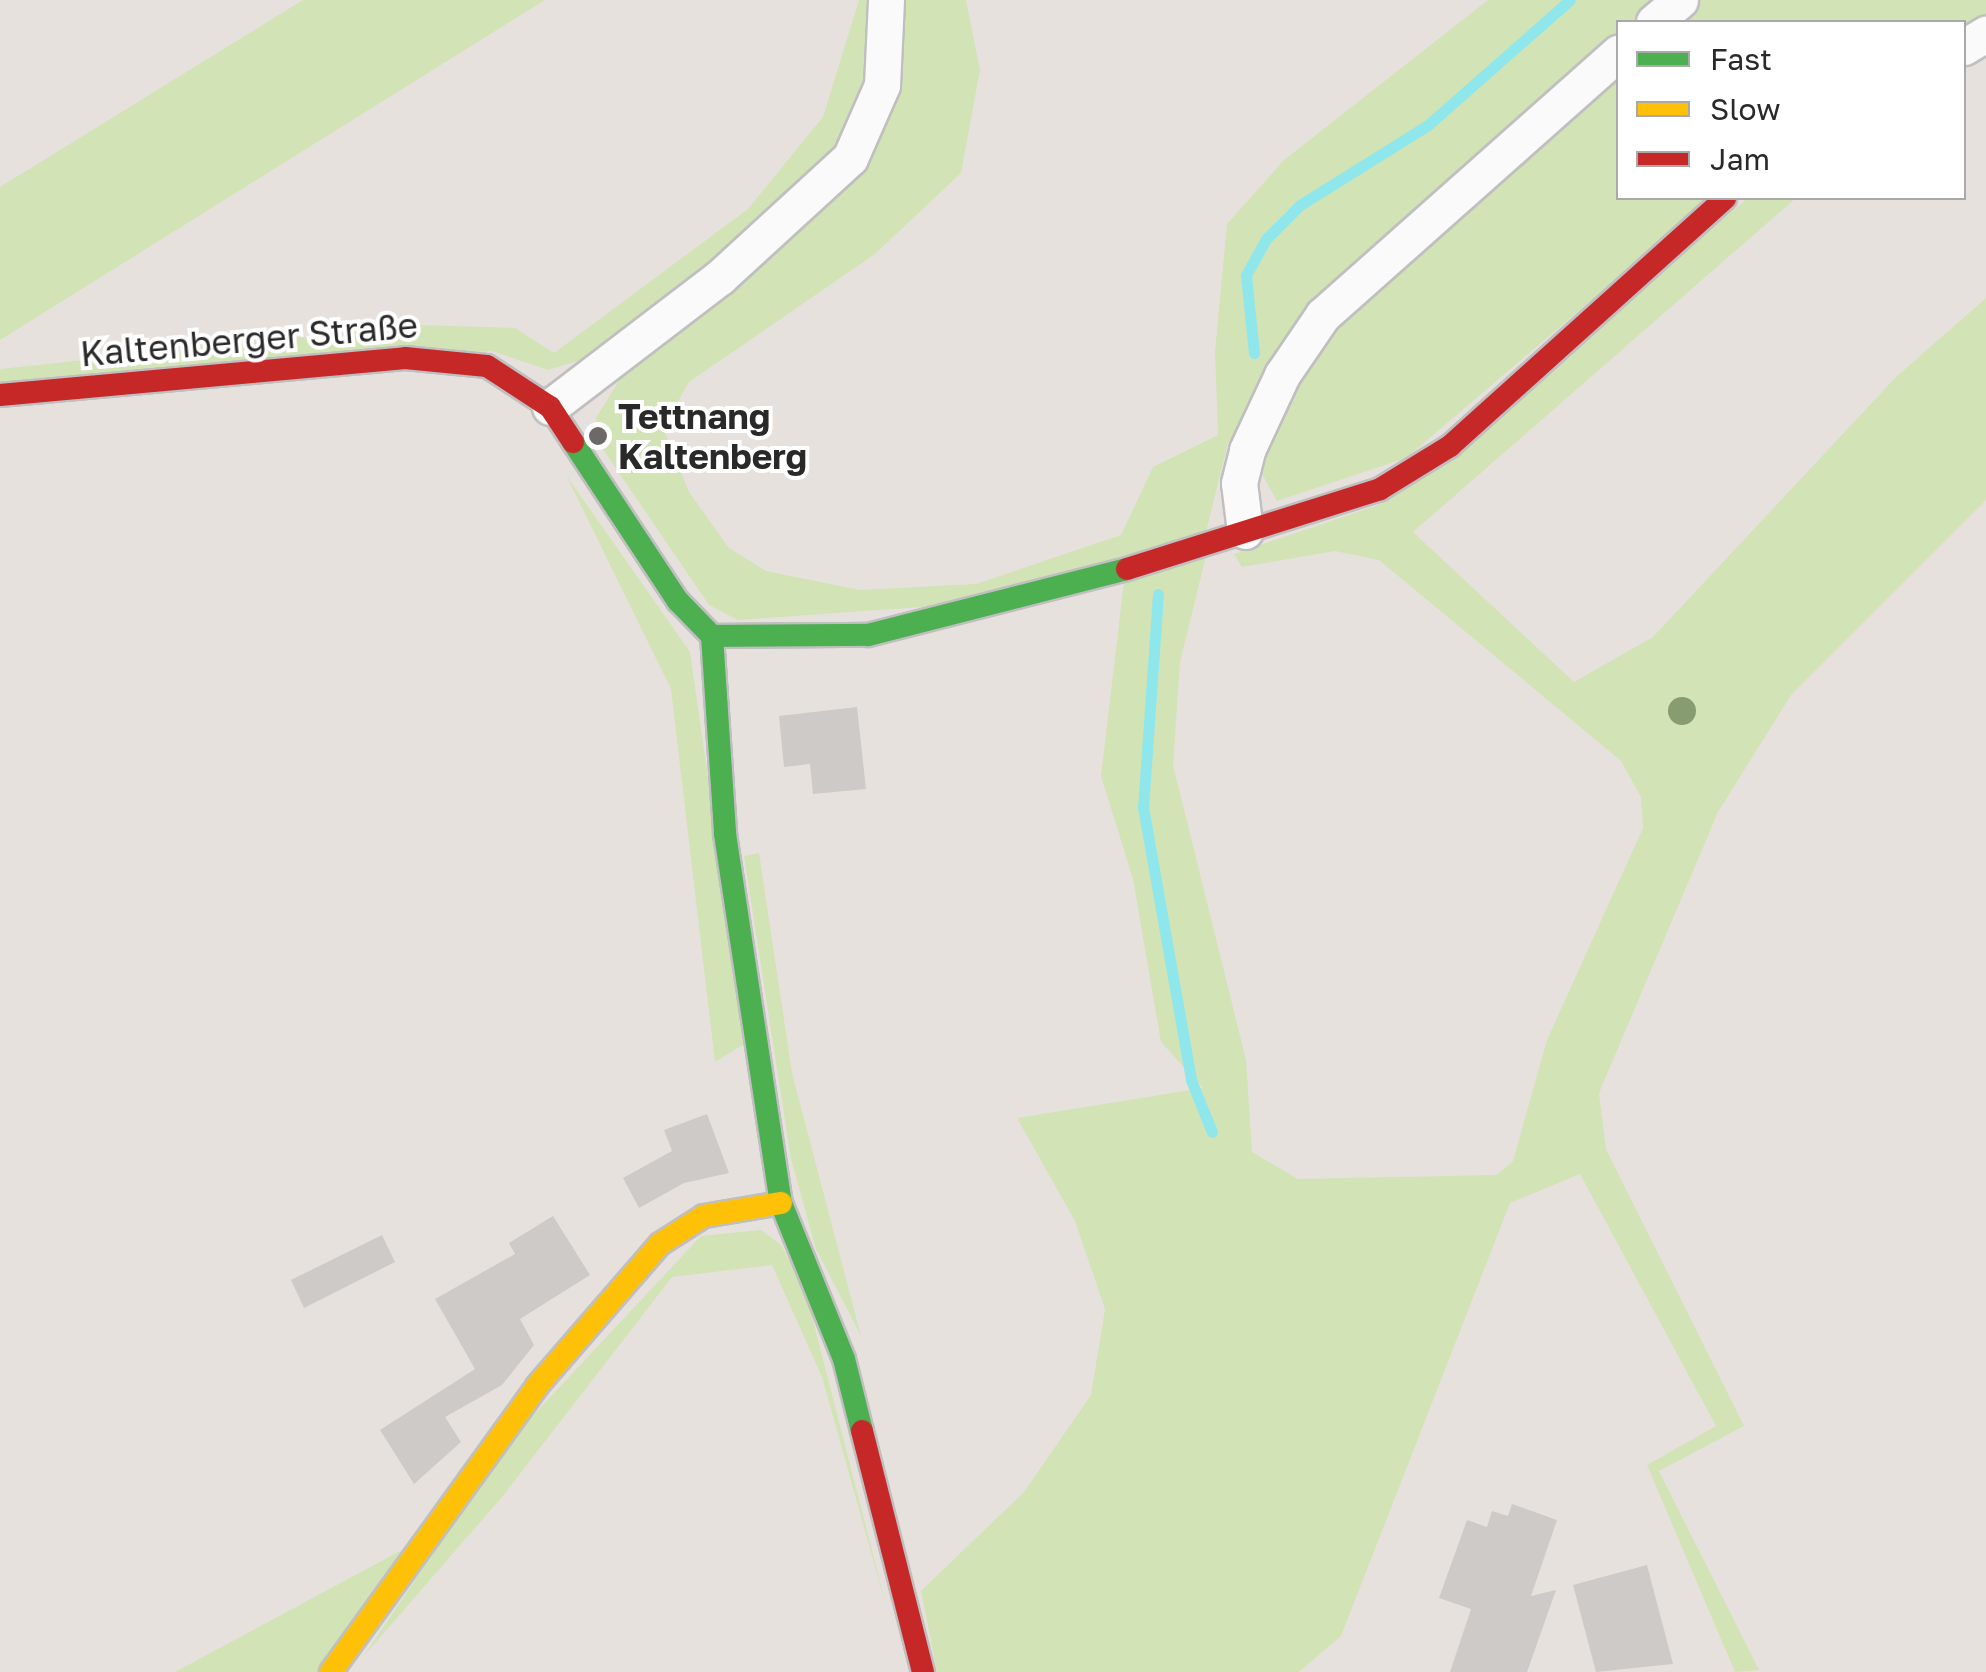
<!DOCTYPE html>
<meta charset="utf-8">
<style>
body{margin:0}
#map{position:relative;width:1986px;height:1672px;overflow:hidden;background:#e7e1de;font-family:"Golos Text",sans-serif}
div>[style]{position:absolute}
.green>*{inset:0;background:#d2e3b6}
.stream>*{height:11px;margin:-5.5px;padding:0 5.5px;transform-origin:5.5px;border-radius:5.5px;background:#90e7eb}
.building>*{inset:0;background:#cecac8}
.roads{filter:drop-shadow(2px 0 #c0bfc0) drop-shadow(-2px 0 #c0bfc0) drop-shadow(0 2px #c0bfc0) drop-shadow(0 -2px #c0bfc0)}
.street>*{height:35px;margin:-17.5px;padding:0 17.5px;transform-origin:17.5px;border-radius:17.5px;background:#fbfafa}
.fast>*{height:22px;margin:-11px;padding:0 11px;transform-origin:11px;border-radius:11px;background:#4caf50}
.slow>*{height:22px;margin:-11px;padding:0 11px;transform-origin:11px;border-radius:11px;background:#ffc107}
.jam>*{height:22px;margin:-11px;padding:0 11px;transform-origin:11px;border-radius:11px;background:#c62828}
.trees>*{width:28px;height:28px;margin:-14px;border-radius:50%;background:#879d71}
.dots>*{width:28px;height:28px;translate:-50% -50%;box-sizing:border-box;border:5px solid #fff;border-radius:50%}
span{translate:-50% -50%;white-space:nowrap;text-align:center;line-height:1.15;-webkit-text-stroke:8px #fff;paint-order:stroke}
.street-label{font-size:35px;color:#292929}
.poi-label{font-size:35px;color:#292929;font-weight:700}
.left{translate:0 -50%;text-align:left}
.legend{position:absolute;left:1616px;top:20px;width:350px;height:180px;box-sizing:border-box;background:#fff;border:2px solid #a9a9a9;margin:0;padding:12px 18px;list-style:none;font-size:30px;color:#292929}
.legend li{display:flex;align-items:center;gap:20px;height:50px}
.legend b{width:50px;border:2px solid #a9a9a9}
</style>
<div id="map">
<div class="green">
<div style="clip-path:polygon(303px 0,545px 0,0 340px,0 187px)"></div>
<div style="clip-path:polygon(859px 0,873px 0,873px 79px,848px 139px,804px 194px,607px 352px,548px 370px,492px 351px,0 384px,0 369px,419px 325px,515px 328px,554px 353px,748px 209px,823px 117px)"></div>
<div style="clip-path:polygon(895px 0,966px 0,980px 70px,961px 173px,875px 254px,689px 382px,663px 428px,689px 492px,729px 548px,766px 571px,860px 590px,976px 584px,1121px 535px,1153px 467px,1218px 435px,1215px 352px,1227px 224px,1284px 160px,1488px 0,1660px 0,1635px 22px,1618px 22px,1618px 37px,1272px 368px,1228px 443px,1206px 532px,965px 604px,738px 620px,709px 605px,596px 439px,596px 418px,632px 360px,830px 194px)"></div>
<div style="clip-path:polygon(1699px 0,1986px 0,1986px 17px,1964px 31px,1964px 22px,1673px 22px)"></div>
<div style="clip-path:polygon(1618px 70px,1618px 198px,1711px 198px,1406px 458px,1277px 501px,1257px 465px,1284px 404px,1338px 320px)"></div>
<div style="clip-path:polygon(1748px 198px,1796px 198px,1413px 532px,1574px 682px,1653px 637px,1896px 377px,1986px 298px,1986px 500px,1791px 695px,1718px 812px,1599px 1093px,1606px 1149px,1744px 1426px,1659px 1471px,1759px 1670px,1735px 1672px,1647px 1465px,1716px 1426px,1580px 1174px,1510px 1203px,1341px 1636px,1299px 1672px,937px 1672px,921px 1591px,1024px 1492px,1091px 1395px,1105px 1309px,1075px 1221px,1017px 1118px,1203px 1088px,1161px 1042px,1133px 879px,1101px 776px,1124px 582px,1207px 552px,1180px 662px,1173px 765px,1246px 1060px,1252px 1152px,1298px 1179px,1497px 1175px,1513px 1161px,1547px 1040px,1643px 828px,1641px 797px,1621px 761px,1379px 560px,1335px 551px,1242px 567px,1234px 554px,1378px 505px)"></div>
<div style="clip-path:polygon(566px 475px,690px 652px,746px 1043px,715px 1062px,671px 689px)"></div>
<div style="clip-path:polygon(759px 853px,792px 1073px,861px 1336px,816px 1249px,791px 1159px,744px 856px)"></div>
<div style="clip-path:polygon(761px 1230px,781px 1245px,805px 1289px,888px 1613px,822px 1377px,772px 1265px,672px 1277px,502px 1497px,363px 1657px,509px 1441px,701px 1236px)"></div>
<div style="clip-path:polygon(413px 1544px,319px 1672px,175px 1672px)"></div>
</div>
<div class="stream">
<div style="left:1254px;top:353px;width:78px;rotate:-95.9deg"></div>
<div style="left:1246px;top:275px;width:41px;rotate:-60.9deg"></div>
<div style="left:1266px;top:239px;width:48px;rotate:-45deg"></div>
<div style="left:1300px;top:205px;width:151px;rotate:-32deg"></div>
<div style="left:1428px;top:125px;width:189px;rotate:-41.4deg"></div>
<div style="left:1158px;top:594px;width:214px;rotate:94deg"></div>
<div style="left:1143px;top:807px;width:277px;rotate:80deg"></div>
<div style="left:1191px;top:1080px;width:56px;rotate:68deg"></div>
</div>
<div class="building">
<div style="clip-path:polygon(857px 707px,866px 789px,813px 794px,810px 764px,784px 767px,779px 716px)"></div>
<div style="clip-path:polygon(707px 1114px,729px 1173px,684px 1183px,639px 1208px,623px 1178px,672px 1151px,664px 1130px)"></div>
<div style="clip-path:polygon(553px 1216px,590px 1275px,520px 1319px,534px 1345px,502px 1385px,445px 1417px,461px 1442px,414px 1484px,380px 1430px,475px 1369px,435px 1299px,515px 1254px,509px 1243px)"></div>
<div style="clip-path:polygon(382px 1235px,395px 1262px,304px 1308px,291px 1280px)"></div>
<div style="clip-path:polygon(1512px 1504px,1557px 1520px,1531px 1596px,1556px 1590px,1527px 1672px,1450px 1672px,1471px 1609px,1439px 1598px,1467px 1520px,1487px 1527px,1492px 1511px,1508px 1516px)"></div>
<div style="clip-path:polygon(1647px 1565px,1673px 1664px,1596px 1672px,1573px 1585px)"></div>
</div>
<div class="roads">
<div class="street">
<div style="left:1654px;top:22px;width:34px;rotate:-40deg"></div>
<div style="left:1964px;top:47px;width:26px;rotate:-31deg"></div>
<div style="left:550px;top:407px;width:214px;rotate:-37.4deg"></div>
<div style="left:720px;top:277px;width:176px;rotate:-42.5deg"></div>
<div style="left:850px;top:158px;width:80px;rotate:-66.3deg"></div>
<div style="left:882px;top:85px;width:85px;rotate:-87.3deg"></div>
<div style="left:1245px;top:531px;width:48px;rotate:-97.1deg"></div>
<div style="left:1239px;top:483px;width:34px;rotate:-76deg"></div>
<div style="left:1247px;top:450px;width:83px;rotate:-65deg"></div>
<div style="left:1282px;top:375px;width:73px;rotate:-55.7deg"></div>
<div style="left:1323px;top:315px;width:395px;rotate:-41.6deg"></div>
</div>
<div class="fast">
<div style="left:573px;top:442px;width:191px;rotate:56.6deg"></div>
<div style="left:678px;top:601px;width:49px;rotate:45.8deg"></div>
<div style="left:712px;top:636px;width:156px;rotate:-0.4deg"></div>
<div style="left:868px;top:635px;width:267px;rotate:-14.3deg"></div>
<div style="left:712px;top:636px;width:198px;rotate:86.2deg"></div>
<div style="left:725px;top:834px;width:373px;rotate:81.4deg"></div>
<div style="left:781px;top:1203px;width:168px;rotate:68deg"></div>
<div style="left:844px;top:1359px;width:74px;rotate:76deg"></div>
</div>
<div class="slow">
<div style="left:331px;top:1672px;width:352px;rotate:-54.2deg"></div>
<div style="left:537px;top:1386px;width:188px;rotate:-49.1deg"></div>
<div style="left:660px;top:1244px;width:52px;rotate:-32.5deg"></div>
<div style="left:704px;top:1216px;width:78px;rotate:-9.6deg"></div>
</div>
<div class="jam">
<div style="left:0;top:395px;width:407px;rotate:-5.2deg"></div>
<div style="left:405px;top:358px;width:82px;rotate:5.6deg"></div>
<div style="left:487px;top:366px;width:75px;rotate:33.1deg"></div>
<div style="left:550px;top:407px;width:42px;rotate:56.7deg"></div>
<div style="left:1127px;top:569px;width:265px;rotate:-17.5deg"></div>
<div style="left:1380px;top:489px;width:82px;rotate:-31.6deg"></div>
<div style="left:1450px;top:446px;width:370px;rotate:-42deg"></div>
<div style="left:862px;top:1431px;width:249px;rotate:75.8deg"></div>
</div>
</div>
<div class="trees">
<div style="left:1682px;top:711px"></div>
</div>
<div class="dots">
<div style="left:598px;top:436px;background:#6c6968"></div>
</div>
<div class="street-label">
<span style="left:249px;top:339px;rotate:-5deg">Kaltenberger Straße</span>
</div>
<div class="poi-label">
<span class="left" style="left:618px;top:436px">Tettnang<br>Kaltenberg</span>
</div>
<ul class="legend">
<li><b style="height:12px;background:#4caf50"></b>Fast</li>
<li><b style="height:12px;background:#ffc107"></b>Slow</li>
<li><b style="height:12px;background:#c62828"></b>Jam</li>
</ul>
</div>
